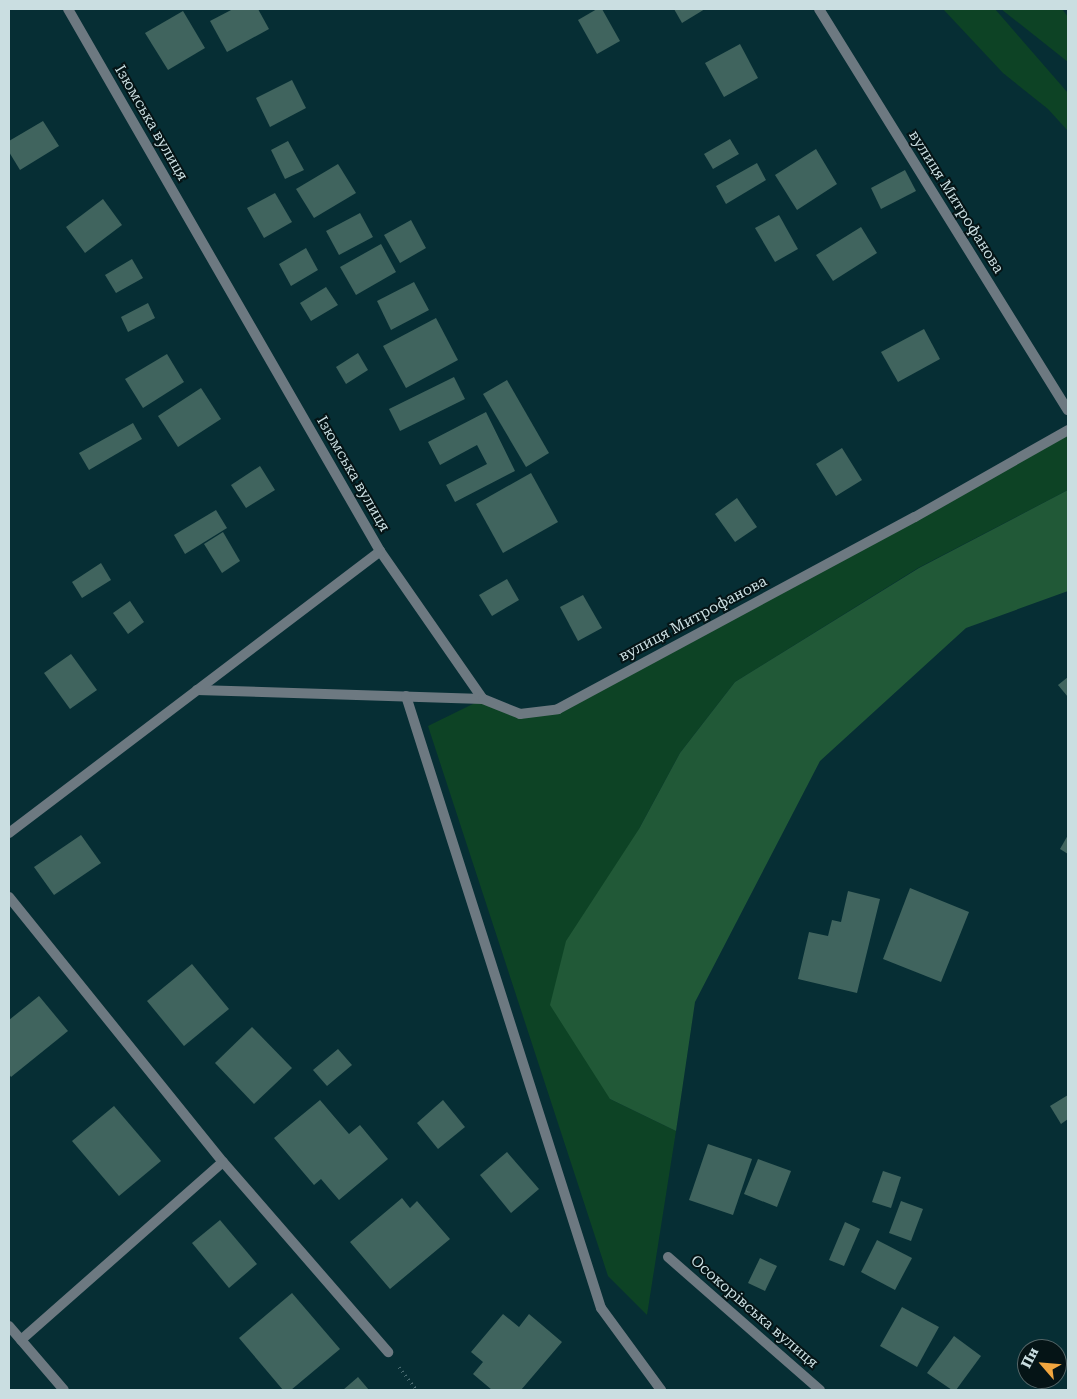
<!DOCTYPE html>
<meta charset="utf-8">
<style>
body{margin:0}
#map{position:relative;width:1077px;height:1399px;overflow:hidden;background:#062e34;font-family:"Roboto Serif",serif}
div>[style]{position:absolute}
.green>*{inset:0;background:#0d4325}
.forest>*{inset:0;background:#215937}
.building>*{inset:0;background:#40645e}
.path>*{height:3px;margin-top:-1.5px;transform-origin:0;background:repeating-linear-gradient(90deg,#4c6d72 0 1px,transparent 0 5px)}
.service>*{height:10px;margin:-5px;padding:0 5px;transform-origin:5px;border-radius:5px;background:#6d7981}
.minor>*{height:10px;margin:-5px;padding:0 5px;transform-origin:5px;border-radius:5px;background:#6d7981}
.tertiary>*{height:10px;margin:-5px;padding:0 5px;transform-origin:5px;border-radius:5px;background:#6d7981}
span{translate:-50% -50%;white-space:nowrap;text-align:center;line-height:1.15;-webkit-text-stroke:4px #051416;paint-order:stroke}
.street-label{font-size:15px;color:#cadee1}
.frame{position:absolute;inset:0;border:10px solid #cadee1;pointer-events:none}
.north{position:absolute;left:1017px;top:1339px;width:50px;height:50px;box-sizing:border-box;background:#051416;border:1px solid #546567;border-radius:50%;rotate:297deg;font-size:14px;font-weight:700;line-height:20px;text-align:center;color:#cadee1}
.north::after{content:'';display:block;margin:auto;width:18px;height:22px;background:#f1a63f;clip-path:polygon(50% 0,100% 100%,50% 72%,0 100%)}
</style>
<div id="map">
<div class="green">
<div style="clip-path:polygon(943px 9px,995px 9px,1068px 93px,1068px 131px,1048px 109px,1003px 73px)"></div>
<div style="clip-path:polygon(1001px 9px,1062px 9px,1068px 17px,1068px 62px)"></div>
<div style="clip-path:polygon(1068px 430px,1068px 490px,918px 568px,735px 682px,680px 753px,639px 829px,610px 1099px,676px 1131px,647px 1315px,608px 1276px,428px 726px,483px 699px,520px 714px,558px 709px)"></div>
</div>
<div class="forest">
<div style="clip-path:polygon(1068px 490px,1068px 591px,966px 628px,820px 761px,695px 1002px,676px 1131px,610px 1099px,550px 1005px,566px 941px,639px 829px,680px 753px,735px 682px,919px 568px)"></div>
</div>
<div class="building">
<div style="clip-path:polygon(233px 9px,258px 9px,269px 29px,227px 52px,210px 21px)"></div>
<div style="clip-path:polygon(597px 9px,602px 9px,620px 41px,597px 54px,578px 20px)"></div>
<div style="clip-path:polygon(674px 9px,705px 9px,682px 23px)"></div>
<div style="clip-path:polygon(183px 11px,205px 48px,168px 70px,145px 33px)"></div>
<div style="clip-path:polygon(740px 44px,758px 78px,724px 97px,705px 63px)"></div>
<div style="clip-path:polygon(292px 80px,306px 108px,270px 127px,256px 98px)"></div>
<div style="clip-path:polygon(43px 121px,59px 146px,20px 170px,9px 152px,9px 141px)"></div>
<div style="clip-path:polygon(730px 139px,739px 154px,713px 169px,704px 154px)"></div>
<div style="clip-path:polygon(288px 141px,304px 170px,285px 179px,271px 150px)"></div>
<div style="clip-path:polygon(816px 149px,837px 184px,797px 210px,775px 175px)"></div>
<div style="clip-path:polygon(757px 163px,766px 180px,726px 204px,716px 186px)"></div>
<div style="clip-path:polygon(338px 164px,356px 193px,314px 218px,296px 189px)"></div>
<div style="clip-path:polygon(905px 170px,916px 191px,881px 209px,871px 188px)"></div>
<div style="clip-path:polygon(275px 193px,292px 222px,264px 238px,247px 208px)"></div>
<div style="clip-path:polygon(103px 199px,122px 225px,85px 253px,66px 227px)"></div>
<div style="clip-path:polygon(360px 213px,373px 237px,339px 255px,326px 231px)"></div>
<div style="clip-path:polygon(779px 215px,798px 249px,775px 262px,755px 228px)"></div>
<div style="clip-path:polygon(411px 220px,426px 248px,400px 263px,384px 235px)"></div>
<div style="clip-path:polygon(861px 227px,877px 253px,833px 281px,816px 255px)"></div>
<div style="clip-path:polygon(381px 244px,396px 272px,356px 295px,340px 267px)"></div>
<div style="clip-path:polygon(306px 248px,318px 270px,291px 286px,279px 264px)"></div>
<div style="clip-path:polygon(132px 259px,143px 278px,116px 293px,105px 275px)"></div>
<div style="clip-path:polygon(414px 282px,429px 310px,391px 330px,377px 301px)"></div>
<div style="clip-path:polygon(326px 287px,338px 305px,311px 321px,300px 303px)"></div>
<div style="clip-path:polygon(148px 303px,155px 318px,128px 332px,121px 317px)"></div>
<div style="clip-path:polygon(436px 318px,458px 360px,406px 388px,383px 346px)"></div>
<div style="clip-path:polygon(924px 329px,940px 359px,898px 382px,881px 352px)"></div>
<div style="clip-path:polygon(358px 353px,368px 370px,346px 384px,336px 367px)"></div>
<div style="clip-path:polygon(167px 354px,184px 382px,143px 408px,125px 379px)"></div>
<div style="clip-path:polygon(454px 377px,465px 399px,400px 431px,389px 409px)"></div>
<div style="clip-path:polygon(507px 380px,549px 453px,526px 467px,483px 394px)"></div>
<div style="clip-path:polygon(201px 388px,221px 419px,178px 447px,158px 416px)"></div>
<div style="clip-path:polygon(486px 412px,515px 471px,455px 502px,446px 485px,487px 464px,477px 445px,440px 465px,428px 442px)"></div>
<div style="clip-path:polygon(133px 423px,142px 439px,89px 470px,79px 453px)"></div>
<div style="clip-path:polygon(842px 448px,862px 480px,836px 496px,816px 464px)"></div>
<div style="clip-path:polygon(260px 466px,275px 490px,246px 508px,231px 485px)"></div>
<div style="clip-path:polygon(531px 473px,558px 522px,503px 553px,476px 504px)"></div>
<div style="clip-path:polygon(737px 498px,757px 527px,735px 542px,715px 514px)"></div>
<div style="clip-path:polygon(216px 510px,227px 528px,185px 554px,174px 535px)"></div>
<div style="clip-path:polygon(223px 532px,240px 561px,222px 573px,204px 544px)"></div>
<div style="clip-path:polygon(101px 563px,111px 580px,82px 598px,72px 582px)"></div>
<div style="clip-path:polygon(507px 579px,519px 600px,492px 616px,479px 595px)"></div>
<div style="clip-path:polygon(583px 595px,602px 628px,578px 641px,560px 607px)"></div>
<div style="clip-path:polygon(130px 601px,144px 622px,128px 634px,113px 613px)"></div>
<div style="clip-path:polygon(71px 654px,97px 690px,70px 709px,44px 673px)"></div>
<div style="clip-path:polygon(1068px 677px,1068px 697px,1058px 685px)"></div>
<div style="clip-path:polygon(81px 835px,101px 863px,54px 895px,34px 867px)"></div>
<div style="clip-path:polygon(1068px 835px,1068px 854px,1060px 849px)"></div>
<div style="clip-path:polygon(910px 888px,969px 912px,941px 982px,883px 959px)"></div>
<div style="clip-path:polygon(848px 891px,880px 899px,857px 993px,798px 979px,809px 932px,828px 936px,832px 920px,841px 922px)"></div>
<div style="clip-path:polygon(192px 964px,229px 1009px,184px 1046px,147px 1001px)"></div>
<div style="clip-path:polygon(39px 996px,68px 1031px,11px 1077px,9px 1074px,9px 1020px)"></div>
<div style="clip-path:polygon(252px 1027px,292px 1068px,254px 1104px,215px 1063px)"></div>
<div style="clip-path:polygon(338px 1049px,352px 1065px,327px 1086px,313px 1070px)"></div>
<div style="clip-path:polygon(1068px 1095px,1068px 1119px,1061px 1124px,1050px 1106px)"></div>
<div style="clip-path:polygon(320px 1100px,349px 1134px,360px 1125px,388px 1159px,339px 1200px,321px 1179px,314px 1185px,274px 1138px)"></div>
<div style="clip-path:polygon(443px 1100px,465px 1127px,438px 1149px,417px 1123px)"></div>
<div style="clip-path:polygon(114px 1106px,161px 1161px,119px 1196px,72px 1141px)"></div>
<div style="clip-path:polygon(708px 1144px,752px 1159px,733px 1215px,689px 1200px)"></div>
<div style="clip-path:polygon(507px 1152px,539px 1189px,511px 1213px,480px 1175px)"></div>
<div style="clip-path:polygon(758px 1159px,791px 1171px,777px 1207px,744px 1194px)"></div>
<div style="clip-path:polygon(883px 1171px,901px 1177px,891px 1208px,872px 1202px)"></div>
<div style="clip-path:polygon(402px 1198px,410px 1208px,417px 1201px,450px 1239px,390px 1289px,350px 1242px)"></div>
<div style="clip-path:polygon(901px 1201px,923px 1209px,911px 1241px,889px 1233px)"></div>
<div style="clip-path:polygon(220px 1220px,257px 1264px,229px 1288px,192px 1243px)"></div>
<div style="clip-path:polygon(845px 1222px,860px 1229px,844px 1266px,829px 1260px)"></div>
<div style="clip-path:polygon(877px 1240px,912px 1258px,895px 1290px,861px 1272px)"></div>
<div style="clip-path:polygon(760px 1258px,777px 1266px,765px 1291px,748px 1283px)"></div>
<div style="clip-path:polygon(292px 1293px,340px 1349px,291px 1390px,283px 1390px,239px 1338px)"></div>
<div style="clip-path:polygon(902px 1307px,939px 1327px,917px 1367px,880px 1346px)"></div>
<div style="clip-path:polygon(503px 1314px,519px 1327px,529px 1314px,562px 1342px,521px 1390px,492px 1390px,473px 1374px,483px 1362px,471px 1352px)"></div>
<div style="clip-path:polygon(954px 1336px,981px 1356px,956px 1390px,952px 1390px,927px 1373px)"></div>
<div style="clip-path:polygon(358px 1377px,369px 1390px,343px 1390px)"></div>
</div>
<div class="path">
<div style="left:399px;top:1367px;width:29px;rotate:52deg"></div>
</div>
<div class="service">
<div style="left:197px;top:690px;width:286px;rotate:1.8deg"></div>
<div style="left:406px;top:696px;width:642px;rotate:72.33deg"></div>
<div style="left:601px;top:1308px;width:102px;rotate:53.8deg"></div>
</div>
<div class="minor">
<div style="left:819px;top:9px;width:472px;rotate:58.2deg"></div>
<div style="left:380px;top:551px;width:180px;rotate:55.2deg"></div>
<div style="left:483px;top:699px;width:40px;rotate:22deg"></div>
<div style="left:520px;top:714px;width:38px;rotate:-7deg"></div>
<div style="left:558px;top:709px;width:405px;rotate:-28.3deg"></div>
<div style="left:915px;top:517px;width:176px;rotate:-29.6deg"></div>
<div style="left:9px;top:833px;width:466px;rotate:-37.2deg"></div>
<div style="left:380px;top:551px;width:625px;rotate:-119.93deg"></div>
<div style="left:9px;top:897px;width:341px;rotate:51.1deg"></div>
<div style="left:223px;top:1162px;width:252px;rotate:49deg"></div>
<div style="left:668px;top:1257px;width:202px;rotate:41.2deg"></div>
<div style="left:21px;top:1340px;width:269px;rotate:-41.4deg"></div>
</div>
<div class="tertiary">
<div style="left:9px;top:1326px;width:84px;rotate:49.3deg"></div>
</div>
<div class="street-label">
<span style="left:151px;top:123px;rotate:60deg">Ізюмська вулиця</span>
<span style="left:956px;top:202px;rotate:58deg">вулиця Митрофанова</span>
<span style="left:353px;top:474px;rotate:60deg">Ізюмська вулиця</span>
<span style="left:693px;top:619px;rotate:-28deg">вулиця Митрофанова</span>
<span style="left:754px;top:1312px;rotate:41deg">Осокорівська вулиця</span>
</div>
<div class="frame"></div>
<div class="north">Пн</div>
</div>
